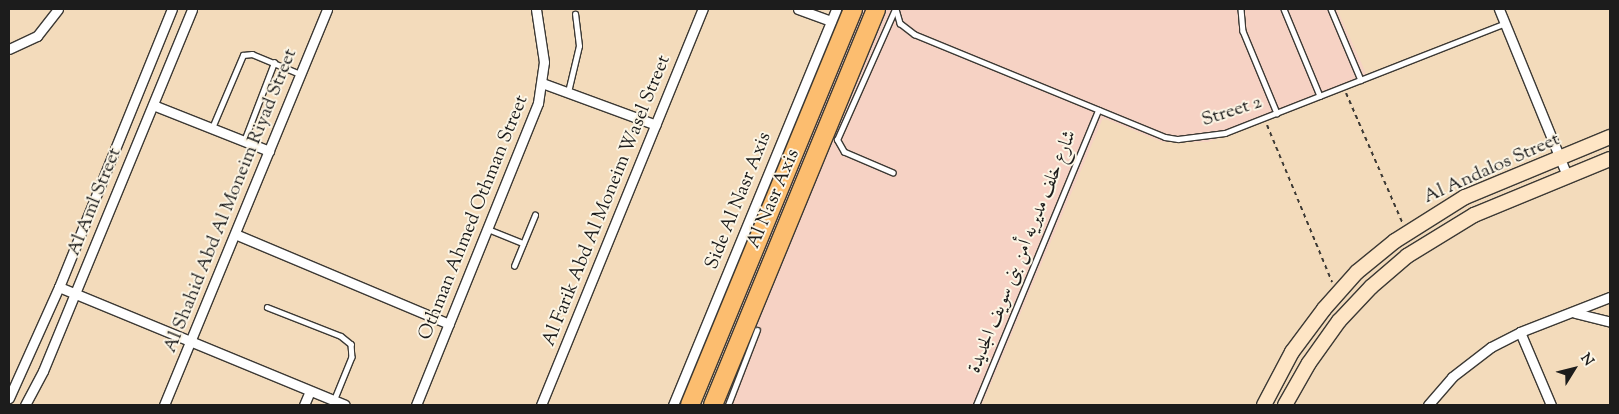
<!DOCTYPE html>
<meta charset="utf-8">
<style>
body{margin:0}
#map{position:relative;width:1619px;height:414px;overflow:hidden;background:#f3dbbb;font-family:"Sorts Mill Goudy",Amiri,serif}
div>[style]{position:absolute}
.built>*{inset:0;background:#f6d2c4}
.path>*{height:2px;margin-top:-1px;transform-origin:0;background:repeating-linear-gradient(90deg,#3c3934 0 4px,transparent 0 8px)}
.roads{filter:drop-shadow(1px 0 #3c3934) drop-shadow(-1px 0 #3c3934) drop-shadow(0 1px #3c3934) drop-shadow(0 -1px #3c3934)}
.lane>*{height:4.5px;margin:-2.25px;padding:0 2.25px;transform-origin:2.25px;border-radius:2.25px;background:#fff}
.street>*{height:9px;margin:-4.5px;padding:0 4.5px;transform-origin:4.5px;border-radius:4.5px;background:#fff}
.secondary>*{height:14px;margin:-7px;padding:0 7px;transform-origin:7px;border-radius:7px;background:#fee5c5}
.highway>*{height:18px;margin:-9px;padding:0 9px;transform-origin:9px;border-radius:9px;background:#fcbd6f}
span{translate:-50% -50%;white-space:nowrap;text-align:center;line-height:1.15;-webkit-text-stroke:4px #fcf5e5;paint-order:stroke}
.street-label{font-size:19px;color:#1c1c1c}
.frame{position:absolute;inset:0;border:10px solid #1c1c1c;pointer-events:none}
.north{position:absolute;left:1549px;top:344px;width:50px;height:50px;-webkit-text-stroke:4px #fcf5e5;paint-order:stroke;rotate:54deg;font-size:14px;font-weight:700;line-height:20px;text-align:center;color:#1c1c1c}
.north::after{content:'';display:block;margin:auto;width:18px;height:22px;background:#1c1c1c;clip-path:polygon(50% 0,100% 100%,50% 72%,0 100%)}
</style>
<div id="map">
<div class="built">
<div style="clip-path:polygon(863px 9px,1337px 9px,1369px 80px,1208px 142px,1162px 142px,1103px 118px,982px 405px,702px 405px)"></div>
</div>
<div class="path">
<div style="left:1346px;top:93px;width:141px;rotate:66.5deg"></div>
<div style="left:1267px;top:125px;width:170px;rotate:67.5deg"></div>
</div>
<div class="roads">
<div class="lane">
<div style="left:896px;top:9px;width:15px;rotate:74deg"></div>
<div style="left:900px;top:23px;width:18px;rotate:38deg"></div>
<div style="left:914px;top:34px;width:271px;rotate:22.3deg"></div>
<div style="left:1165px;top:137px;width:13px;rotate:9deg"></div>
<div style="left:1178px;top:139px;width:47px;rotate:-7.3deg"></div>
<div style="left:1225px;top:133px;width:301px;rotate:-21.4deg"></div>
<div style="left:1241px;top:9px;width:22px;rotate:85deg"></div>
<div style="left:1243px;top:31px;width:89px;rotate:67.5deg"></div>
<div style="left:1284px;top:9px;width:94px;rotate:67.5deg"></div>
<div style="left:1331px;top:9px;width:77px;rotate:67.1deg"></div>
<div style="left:568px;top:92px;width:47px;rotate:-76.6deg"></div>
<div style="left:579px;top:46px;width:32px;rotate:-97deg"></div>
<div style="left:212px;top:128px;width:79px;rotate:-67deg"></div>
<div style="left:243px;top:55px;width:9px;rotate:-6deg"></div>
<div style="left:252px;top:54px;width:52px;rotate:22.6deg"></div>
<div style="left:244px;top:141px;width:84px;rotate:-69deg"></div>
<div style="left:893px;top:173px;width:53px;rotate:-156.8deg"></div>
<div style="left:844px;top:152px;width:14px;rotate:-120deg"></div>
<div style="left:837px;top:140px;width:143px;rotate:-66.1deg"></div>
<div style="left:488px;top:229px;width:38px;rotate:22deg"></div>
<div style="left:514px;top:266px;width:55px;rotate:-67.6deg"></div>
<div style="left:267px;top:307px;width:79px;rotate:21.4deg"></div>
<div style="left:341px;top:336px;width:13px;rotate:39deg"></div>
<div style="left:351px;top:344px;width:13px;rotate:86deg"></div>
<div style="left:352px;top:357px;width:48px;rotate:112.2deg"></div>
<div style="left:728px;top:405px;width:80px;rotate:-68.9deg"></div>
<div style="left:976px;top:405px;width:319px;rotate:-67.5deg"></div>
</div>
<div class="street">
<div style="left:798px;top:9px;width:35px;rotate:20deg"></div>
<div style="left:1499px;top:9px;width:180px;rotate:67.8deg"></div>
<div style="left:9px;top:49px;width:31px;rotate:-25deg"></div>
<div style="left:37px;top:36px;width:34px;rotate:-52deg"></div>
<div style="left:542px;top:83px;width:121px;rotate:20.2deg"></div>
<div style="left:153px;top:105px;width:125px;rotate:21.6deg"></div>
<div style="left:235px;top:234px;width:232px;rotate:22.8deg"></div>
<div style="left:59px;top:287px;width:309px;rotate:22.4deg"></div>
<div style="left:1575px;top:313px;width:36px;rotate:14deg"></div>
<div style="left:1520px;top:332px;width:79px;rotate:67deg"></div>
<div style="left:9px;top:398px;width:122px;rotate:-65.8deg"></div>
<div style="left:59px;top:287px;width:300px;rotate:-67.9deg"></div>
<div style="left:25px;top:405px;width:38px;rotate:-62deg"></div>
<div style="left:43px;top:371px;width:391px;rotate:-67.6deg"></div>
<div style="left:164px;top:405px;width:428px;rotate:-67.6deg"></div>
<div style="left:304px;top:405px;width:15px;rotate:-67deg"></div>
<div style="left:416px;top:405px;width:326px;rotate:-68deg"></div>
<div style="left:538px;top:103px;width:41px;rotate:-81.7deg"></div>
<div style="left:544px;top:62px;width:54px;rotate:-98.6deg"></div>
<div style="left:541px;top:405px;width:428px;rotate:-67.8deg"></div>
<div style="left:673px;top:405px;width:428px;rotate:-67.6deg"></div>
<div style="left:1428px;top:405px;width:37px;rotate:-49deg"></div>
<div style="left:1452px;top:377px;width:49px;rotate:-37.6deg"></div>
<div style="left:1491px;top:347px;width:33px;rotate:-27deg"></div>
<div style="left:1520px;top:332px;width:97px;rotate:-21.3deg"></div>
</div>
<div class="secondary">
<div style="left:1264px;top:405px;width:60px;rotate:-62.2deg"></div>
<div style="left:1292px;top:352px;width:54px;rotate:-53.3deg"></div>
<div style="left:1324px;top:309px;width:50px;rotate:-48.3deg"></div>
<div style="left:1357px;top:272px;width:49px;rotate:-39.2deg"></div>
<div style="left:1395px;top:241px;width:83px;rotate:-32.2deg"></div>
<div style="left:1465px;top:197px;width:157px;rotate:-22.5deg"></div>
<div style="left:1285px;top:405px;width:48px;rotate:-60.3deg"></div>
<div style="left:1309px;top:363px;width:52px;rotate:-54.5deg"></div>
<div style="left:1339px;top:321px;width:47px;rotate:-46.7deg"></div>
<div style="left:1371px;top:287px;width:48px;rotate:-40.7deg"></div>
<div style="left:1407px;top:256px;width:79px;rotate:-31.5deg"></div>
<div style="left:1474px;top:215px;width:147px;rotate:-22.4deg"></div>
</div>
<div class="highway">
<div style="left:690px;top:405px;width:428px;rotate:-67.6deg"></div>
<div style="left:713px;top:405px;width:428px;rotate:-67.6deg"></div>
</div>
</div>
<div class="street-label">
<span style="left:1232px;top:112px;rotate:-18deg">Street 2</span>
<span style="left:1492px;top:169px;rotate:-24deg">Al Andalos Street</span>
<span style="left:774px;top:199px;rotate:-67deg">Al Nasr Axis</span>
<span style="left:231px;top:201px;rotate:-68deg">Al Shahid Abd Al Moneim Riyad Street</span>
<span style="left:607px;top:201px;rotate:-68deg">Al Farik Abd Al Moneim Wasel Street</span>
<span style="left:739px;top:201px;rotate:-68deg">Side Al Nasr Axis</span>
<span style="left:95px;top:202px;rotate:-68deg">Al Aml Street</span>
<span style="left:474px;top:218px;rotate:-68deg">Othman Ahmed Othman Street</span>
<span style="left:1023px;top:252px;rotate:-68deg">شارع خلف مديريه أمن بنى سويف الجديدة</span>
</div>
<div class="frame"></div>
<div class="north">N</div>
</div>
